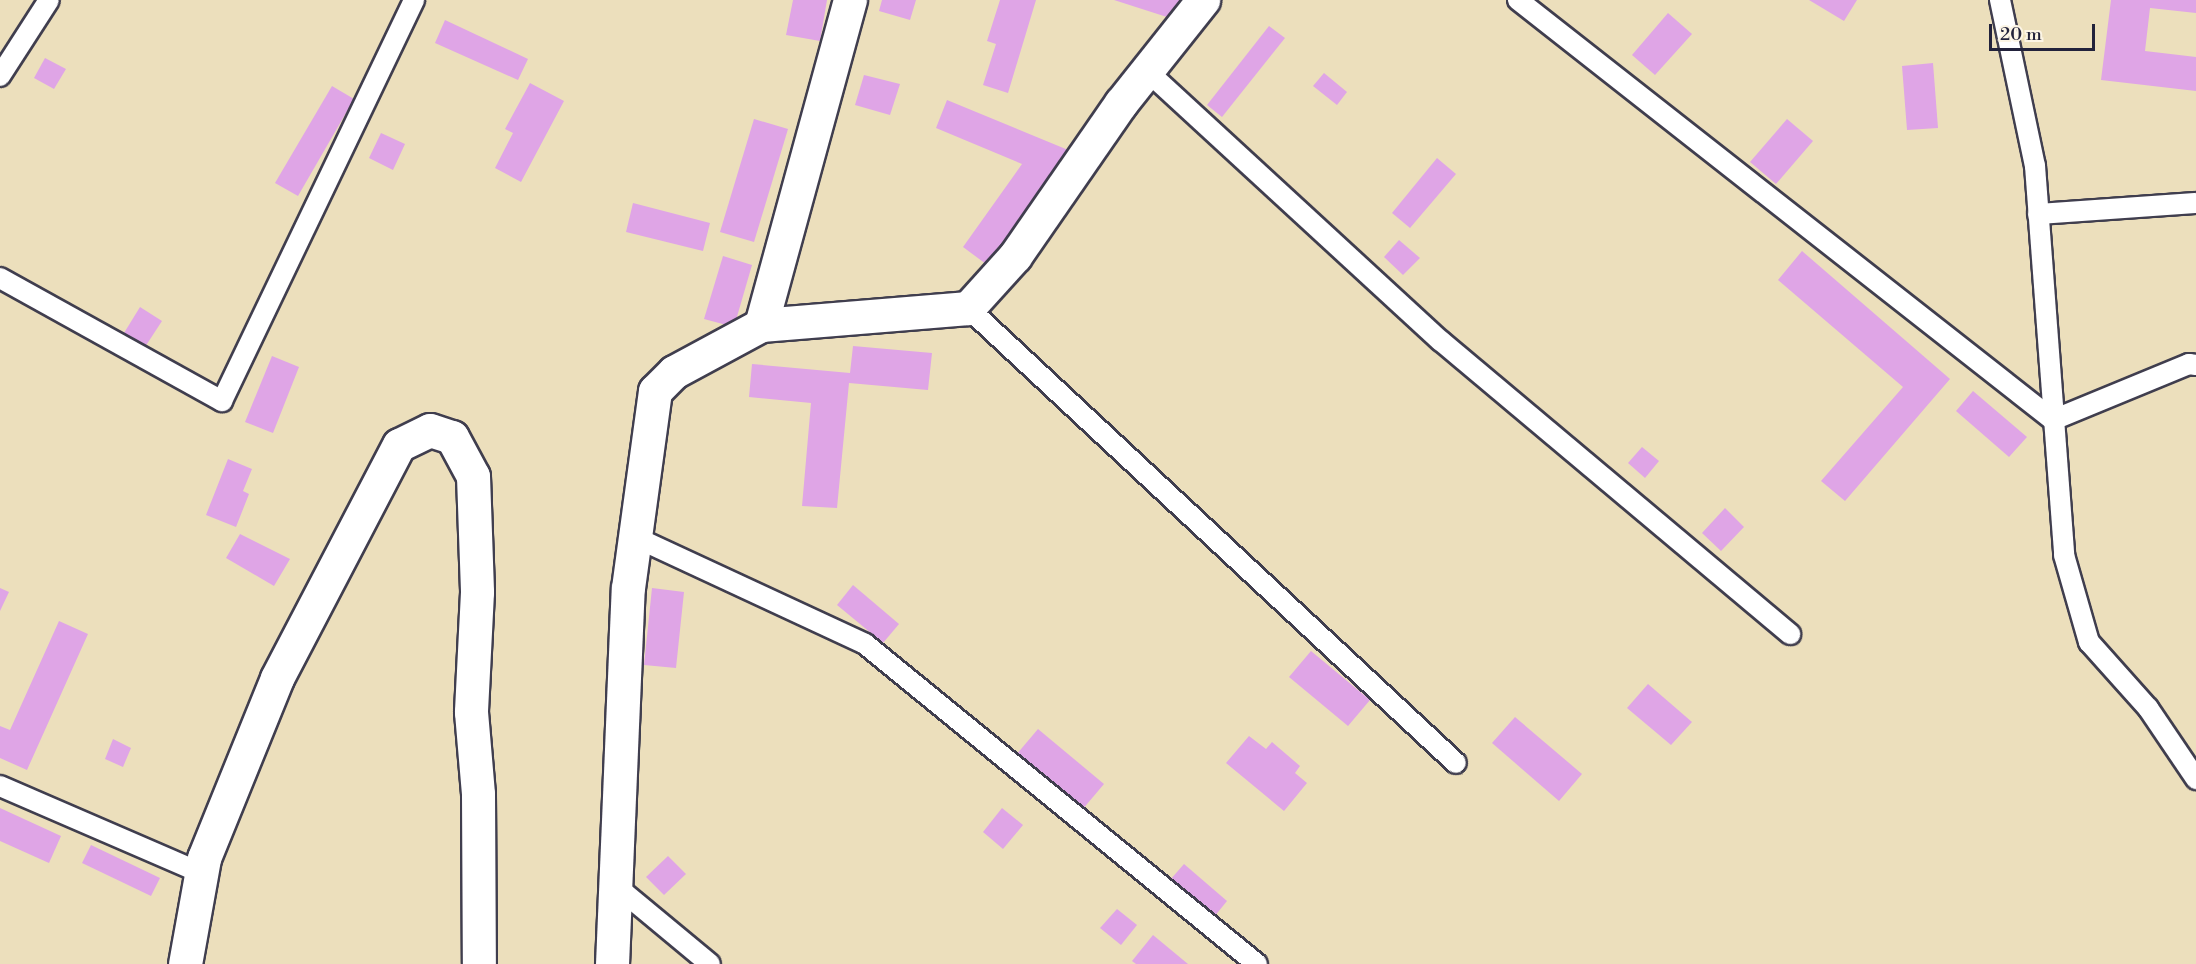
<!DOCTYPE html>
<style>
body{margin:0}
#map{position:relative;width:2196px;height:964px;overflow:hidden;background:#ecdfbc;font-family:"Libre Bodoni",serif}
div>[style]{position:absolute}
.building>*{inset:0;background:#dfa5e6}
.roads{filter:drop-shadow(2px 0 #403e4e) drop-shadow(-2px 0 #403e4e) drop-shadow(0 2px #403e4e) drop-shadow(0 -2px #403e4e)}
.service>*{height:20px;margin:-10px;padding:0 10px;transform-origin:10px;border-radius:10px;background:#fff}
.minor>*{height:33px;margin:-16.5px;padding:0 16.5px;transform-origin:16.5px;border-radius:16.5px;background:#fff}
span{translate:-50% -50%;white-space:nowrap;text-align:center;line-height:1.15;-webkit-text-stroke:6px #fcf5e5;paint-order:stroke}
.scale{position:absolute;left:1989px;top:24px;width:106px;height:27px;box-sizing:border-box;border:3px solid #22223b;border-top:0;padding-left:8px;font-size:18px;line-height:21px;white-space:nowrap;color:#22223b;-webkit-text-stroke:4px #fcf5e5;paint-order:stroke}
</style>
<div id="map">
<div class="building">
<div style="clip-path:polygon(793px 0,827px 0,820px 41px,786px 35px)"></div>
<div style="clip-path:polygon(882px 0,916px 0,910px 20px,879px 11px)"></div>
<div style="clip-path:polygon(1000px 0,1036px 0,1008px 93px,983px 85px,996px 44px,987px 41px)"></div>
<div style="clip-path:polygon(1114px 0,1180px 0,1170px 18px)"></div>
<div style="clip-path:polygon(1809px 0,1857px 0,1844px 21px)"></div>
<div style="clip-path:polygon(2111px 0,2196px 0,2196px 13px,2150px 8px,2145px 51px,2196px 57px,2196px 91px,2101px 80px)"></div>
<div style="clip-path:polygon(1668px 13px,1692px 34px,1655px 75px,1632px 55px)"></div>
<div style="clip-path:polygon(445px 20px,528px 59px,518px 80px,435px 43px)"></div>
<div style="clip-path:polygon(1269px 26px,1285px 38px,1222px 117px,1207px 105px)"></div>
<div style="clip-path:polygon(45px 58px,66px 69px,54px 89px,34px 78px)"></div>
<div style="clip-path:polygon(1933px 63px,1938px 128px,1907px 130px,1902px 66px)"></div>
<div style="clip-path:polygon(1324px 73px,1347px 92px,1337px 105px,1313px 86px)"></div>
<div style="clip-path:polygon(864px 75px,900px 84px,890px 115px,855px 105px)"></div>
<div style="clip-path:polygon(530px 83px,564px 101px,521px 182px,495px 168px,513px 133px,505px 129px)"></div>
<div style="clip-path:polygon(332px 86px,354px 99px,298px 196px,275px 183px)"></div>
<div style="clip-path:polygon(947px 100px,1073px 152px,990px 267px,963px 247px,1022px 164px,936px 128px)"></div>
<div style="clip-path:polygon(754px 119px,788px 129px,754px 242px,720px 232px)"></div>
<div style="clip-path:polygon(1787px 119px,1813px 141px,1776px 184px,1750px 162px)"></div>
<div style="clip-path:polygon(381px 133px,405px 144px,393px 170px,369px 158px)"></div>
<div style="clip-path:polygon(1437px 158px,1456px 174px,1410px 228px,1392px 213px)"></div>
<div style="clip-path:polygon(633px 203px,710px 223px,703px 251px,626px 232px)"></div>
<div style="clip-path:polygon(1399px 240px,1420px 258px,1403px 275px,1384px 257px)"></div>
<div style="clip-path:polygon(1802px 251px,1950px 379px,1845px 501px,1821px 481px,1903px 387px,1778px 280px)"></div>
<div style="clip-path:polygon(723px 256px,752px 265px,734px 327px,704px 319px)"></div>
<div style="clip-path:polygon(140px 307px,162px 321px,145px 347px,124px 333px)"></div>
<div style="clip-path:polygon(853px 346px,932px 353px,928px 390px,849px 383px,837px 508px,802px 506px,811px 403px,749px 397px,752px 364px,850px 373px)"></div>
<div style="clip-path:polygon(272px 356px,299px 367px,273px 433px,245px 422px)"></div>
<div style="clip-path:polygon(1973px 391px,2027px 437px,2009px 457px,1956px 411px)"></div>
<div style="clip-path:polygon(1642px 447px,1659px 461px,1645px 478px,1628px 463px)"></div>
<div style="clip-path:polygon(228px 459px,252px 469px,243px 491px,249px 494px,236px 527px,206px 515px)"></div>
<div style="clip-path:polygon(1725px 508px,1744px 527px,1721px 551px,1702px 533px)"></div>
<div style="clip-path:polygon(240px 534px,290px 559px,274px 586px,226px 558px)"></div>
<div style="clip-path:polygon(853px 585px,899px 624px,883px 643px,837px 605px)"></div>
<div style="clip-path:polygon(0 588px,9px 592px,0 611px)"></div>
<div style="clip-path:polygon(652px 588px,684px 592px,676px 668px,644px 665px)"></div>
<div style="clip-path:polygon(59px 621px,88px 634px,27px 770px,0 758px,0 726px,10px 730px)"></div>
<div style="clip-path:polygon(1311px 651px,1370px 700px,1348px 726px,1289px 677px)"></div>
<div style="clip-path:polygon(1648px 684px,1692px 722px,1671px 745px,1627px 708px)"></div>
<div style="clip-path:polygon(1515px 717px,1582px 774px,1559px 801px,1492px 743px)"></div>
<div style="clip-path:polygon(1038px 729px,1104px 784px,1082px 810px,1016px 755px)"></div>
<div style="clip-path:polygon(1249px 736px,1266px 749px,1272px 742px,1300px 766px,1295px 773px,1307px 783px,1284px 811px,1226px 763px)"></div>
<div style="clip-path:polygon(113px 739px,131px 748px,123px 767px,105px 759px)"></div>
<div style="clip-path:polygon(0 808px,61px 836px,49px 863px,0 841px)"></div>
<div style="clip-path:polygon(1002px 808px,1023px 825px,1003px 849px,983px 832px)"></div>
<div style="clip-path:polygon(91px 845px,160px 878px,151px 896px,82px 863px)"></div>
<div style="clip-path:polygon(668px 856px,686px 874px,664px 895px,646px 877px)"></div>
<div style="clip-path:polygon(1184px 864px,1227px 901px,1214px 917px,1170px 880px)"></div>
<div style="clip-path:polygon(1117px 909px,1137px 925px,1121px 945px,1100px 928px)"></div>
<div style="clip-path:polygon(1153px 935px,1188px 964px,1136px 964px,1132px 961px)"></div>
</div>
<div class="roads">
<div class="service">
<div style="left:1518px;top:0;width:680px;rotate:38.13deg"></div>
<div style="left:2053px;top:420px;width:147px;rotate:-22.4deg"></div>
<div style="left:2189px;top:364px;width:7px;rotate:8deg"></div>
<div style="left:2000px;top:0;width:170px;rotate:78.1deg"></div>
<div style="left:2035px;top:166px;width:390px;rotate:85.7deg"></div>
<div style="left:2064px;top:555px;width:91px;rotate:74deg"></div>
<div style="left:2089px;top:642px;width:89px;rotate:48.2deg"></div>
<div style="left:2148px;top:708px;width:86px;rotate:55.9deg"></div>
<div style="left:1147px;top:71px;width:399px;rotate:42.6deg"></div>
<div style="left:1441px;top:341px;width:456px;rotate:40deg"></div>
<div style="left:0;top:76px;width:90px;rotate:-57.2deg"></div>
<div style="left:2038px;top:214px;width:158px;rotate:-4deg"></div>
<div style="left:0;top:278px;width:254px;rotate:29deg"></div>
<div style="left:222px;top:401px;width:445px;rotate:-64.4deg"></div>
<div style="left:968px;top:308px;width:667px;rotate:43deg"></div>
<div style="left:637px;top:538px;width:251px;rotate:24.9deg"></div>
<div style="left:865px;top:644px;width:506px;rotate:39.23deg"></div>
<div style="left:0;top:786px;width:219px;rotate:23.4deg"></div>
<div style="left:616px;top:886px;width:122px;rotate:39.7deg"></div>
</div>
<div class="minor">
<div style="left:761px;top:325px;width:337px;rotate:-74.7deg"></div>
<div style="left:185px;top:964px;width:108px;rotate:-79.8deg"></div>
<div style="left:204px;top:858px;width:194px;rotate:-67.9deg"></div>
<div style="left:277px;top:678px;width:263px;rotate:-62.4deg"></div>
<div style="left:399px;top:445px;width:34px;rotate:-26deg"></div>
<div style="left:430px;top:430px;width:23px;rotate:18deg"></div>
<div style="left:452px;top:437px;width:44px;rotate:61.7deg"></div>
<div style="left:473px;top:476px;width:116px;rotate:88deg"></div>
<div style="left:477px;top:592px;width:120px;rotate:92.9deg"></div>
<div style="left:471px;top:712px;width:82px;rotate:85.1deg"></div>
<div style="left:478px;top:794px;width:170px;rotate:89.7deg"></div>
<div style="left:612px;top:964px;width:376px;rotate:-87.6deg"></div>
<div style="left:628px;top:588px;width:199px;rotate:-82.2deg"></div>
<div style="left:655px;top:391px;width:27px;rotate:-45deg"></div>
<div style="left:674px;top:372px;width:99px;rotate:-28.4deg"></div>
<div style="left:761px;top:325px;width:208px;rotate:-4.7deg"></div>
<div style="left:968px;top:308px;width:70px;rotate:-47.9deg"></div>
<div style="left:1015px;top:256px;width:186px;rotate:-55.3deg"></div>
<div style="left:1121px;top:103px;width:132px;rotate:-51.5deg"></div>
</div>
</div>
<div class="scale">20 m</div>
</div>
